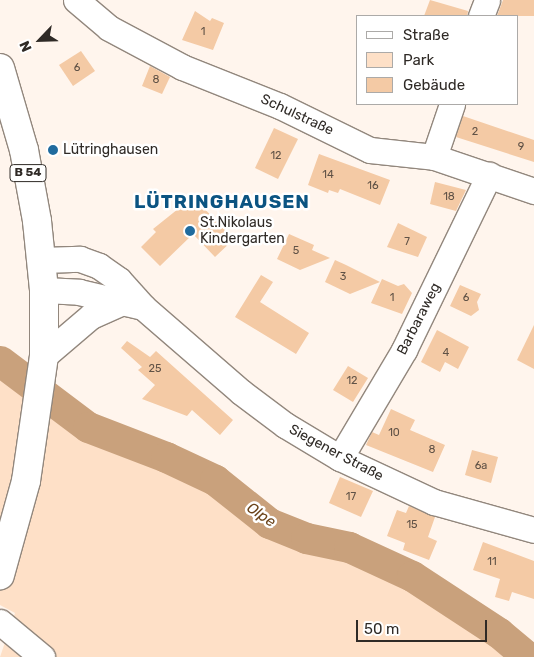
<!DOCTYPE html>
<meta charset="utf-8">
<style>
body{margin:0}
#map{position:relative;width:534px;height:657px;overflow:hidden;background:#fff5ed;font-family:Rubik,sans-serif}
div>[style]{position:absolute}
.green>*{inset:0;background:#fee0c7}
.river>*{height:31px;margin:-15.5px;padding:0 15.5px;transform-origin:15.5px;border-radius:15.5px;background:#c9a17c}
.building>*{inset:0;background:#f4caa5}
.roads{filter:drop-shadow(1px 0 #92877d) drop-shadow(-1px 0 #92877d) drop-shadow(0 1px #92877d) drop-shadow(0 -1px #92877d)}
.minor>*{height:25px;margin:-12.5px;padding:0 12.5px;transform-origin:12.5px;border-radius:12.5px;background:#fff}
.major>*{height:28px;margin:-14px;padding:0 14px;transform-origin:14px;border-radius:14px;background:#fff}
.dots>*{width:14px;height:14px;translate:-50% -50%;box-sizing:border-box;border:2px solid #fff;border-radius:50%}
span{translate:-50% -50%;white-space:nowrap;text-align:center;line-height:1.15;-webkit-text-stroke:5px #fff;paint-order:stroke}
.number-label{font-size:11px;color:#605246}
.number-label span{-webkit-text-stroke-width:0}
.shield-label span{padding:1px 4px;background:#fff;border:1px solid;border-radius:4px;-webkit-text-stroke-width:0}
.shield-label{font-size:12px;color:#2f2a26;font-weight:700}
.street-label{font-size:14px;color:#2f2a26}
.poi-label{font-size:14px;color:#2f2a26}
.left{translate:0 -50%;text-align:left}
.water-label{font-size:15px;color:#6b4319;font-style:italic}
.district-label{font-size:19px;color:#0b5482;font-weight:700;letter-spacing:1px}
.legend{position:absolute;left:356px;top:15px;width:162px;height:90px;box-sizing:border-box;background:#fff;border:1px solid #acaaa8;margin:0;padding:6px 9px;list-style:none;font-size:15px;color:#2f2a26}
.legend li{display:flex;align-items:center;gap:10px;height:25px}
.legend b{width:25px;border:1px solid #acaaa8}
.north{position:absolute;left:15px;top:15px;width:50px;height:50px;-webkit-text-stroke:4px #fff;paint-order:stroke;rotate:246deg;font-size:14px;font-weight:700;line-height:20px;text-align:center;color:#2f2a26}
.north::after{content:'';display:block;margin:auto;width:18px;height:22px;background:#2f2a26;clip-path:polygon(50% 0,100% 100%,50% 72%,0 100%)}
.scale{position:absolute;left:356px;top:620px;width:131px;height:22px;box-sizing:border-box;border:2px solid #2f2a26;border-top:0;padding-left:6px;font-size:15px;line-height:18px;white-space:nowrap;color:#2f2a26;-webkit-text-stroke:4px #fff;paint-order:stroke}
</style>
<div id="map">
<div class="green">
<div style="clip-path:polygon(0 370px,84px 433px,164px 464px,204px 484px,293px 543px,342px 552px,397px 579px,507px 657px,0 657px,15px 613px,0 605px)"></div>
</div>
<div class="river">
<div style="left:0;top:361px;width:110px;rotate:36.9deg"></div>
<div style="left:88px;top:427px;width:84px;rotate:21deg"></div>
<div style="left:166px;top:457px;width:54px;rotate:25.1deg"></div>
<div style="left:215px;top:480px;width:69px;rotate:38.5deg"></div>
<div style="left:269px;top:523px;width:40px;rotate:22deg"></div>
<div style="left:306px;top:538px;width:44px;rotate:11.8deg"></div>
<div style="left:349px;top:547px;width:69px;rotate:24.7deg"></div>
<div style="left:412px;top:576px;width:104px;rotate:33.2deg"></div>
<div style="left:499px;top:633px;width:38px;rotate:40deg"></div>
</div>
<div class="building">
<div style="clip-path:polygon(430px 0,468px 11px,467px 16px,424px 16px)"></div>
<div style="clip-path:polygon(503px 0,534px 0,534px 16px,497px 16px)"></div>
<div style="clip-path:polygon(195px 11px,210px 21px,212px 18px,224px 23px,213px 50px,182px 40px)"></div>
<div style="clip-path:polygon(81px 51px,95px 71px,73px 86px,59px 65px)"></div>
<div style="clip-path:polygon(150px 66px,170px 77px,162px 94px,142px 86px)"></div>
<div style="clip-path:polygon(463px 116px,534px 140px,534px 162px,456px 137px)"></div>
<div style="clip-path:polygon(274px 128px,298px 139px,278px 179px,255px 168px)"></div>
<div style="clip-path:polygon(319px 154px,390px 180px,380px 205px,340px 189px,338px 193px,329px 190px,328px 193px,308px 185px)"></div>
<div style="clip-path:polygon(435px 182px,466px 190px,456px 211px,430px 204px)"></div>
<div style="clip-path:polygon(193px 197px,234px 239px,215px 257px,193px 234px,160px 266px,141px 247px,156px 232px,153px 229px)"></div>
<div style="clip-path:polygon(398px 223px,427px 237px,418px 257px,387px 247px)"></div>
<div style="clip-path:polygon(289px 234px,314px 245px,312px 250px,330px 258px,300px 270px,277px 259px)"></div>
<div style="clip-path:polygon(335px 260px,346px 265px,380px 282px,350px 294px,325px 282px)"></div>
<div style="clip-path:polygon(261px 275px,273px 282px,260px 302px,309px 333px,296px 354px,235px 317px)"></div>
<div style="clip-path:polygon(382px 279px,398px 286px,404px 284px,412px 293px,402px 314px,371px 303px)"></div>
<div style="clip-path:polygon(460px 285px,481px 294px,477px 302px,479px 310px,471px 316px,450px 306px)"></div>
<div style="clip-path:polygon(534px 325px,534px 369px,517px 360px)"></div>
<div style="clip-path:polygon(437px 330px,469px 347px,458px 369px,445px 362px,440px 372px,421px 362px)"></div>
<div style="clip-path:polygon(127px 341px,150px 357px,156px 351px,233px 420px,220px 435px,192px 410px,187px 416px,142px 399px,155px 385px,138px 370px,142px 367px,121px 348px)"></div>
<div style="clip-path:polygon(348px 366px,368px 378px,353px 402px,333px 390px)"></div>
<div style="clip-path:polygon(391px 409px,415px 420px,410px 430px,445px 445px,433px 472px,366px 445px,372px 432px,379px 435px)"></div>
<div style="clip-path:polygon(472px 450px,498px 457px,491px 483px,465px 475px)"></div>
<div style="clip-path:polygon(340px 477px,373px 491px,361px 517px,329px 503px)"></div>
<div style="clip-path:polygon(409px 506px,435px 517px,428px 537px,437px 541px,429px 560px,403px 550px,405px 543px,387px 536px,397px 510px,406px 513px)"></div>
<div style="clip-path:polygon(483px 542px,534px 561px,534px 599px,512px 592px,509px 601px,495px 597px,500px 579px,473px 570px)"></div>
</div>
<div class="roads">
<div class="minor">
<div style="left:76px;top:0;width:43px;rotate:40.3deg"></div>
<div style="left:109px;top:28px;width:83px;rotate:28.1deg"></div>
<div style="left:182px;top:67px;width:105px;rotate:21.7deg"></div>
<div style="left:280px;top:106px;width:100px;rotate:26.1deg"></div>
<div style="left:370px;top:150px;width:64px;rotate:6.2deg"></div>
<div style="left:434px;top:157px;width:106px;rotate:18.8deg"></div>
<div style="left:481px;top:16px;width:17px;rotate:-69deg"></div>
<div style="left:434px;top:157px;width:56px;rotate:-71.2deg"></div>
<div style="left:42px;top:260px;width:38px;rotate:-2deg"></div>
<div style="left:80px;top:259px;width:20px;rotate:20deg"></div>
<div style="left:99px;top:266px;width:24px;rotate:35deg"></div>
<div style="left:119px;top:280px;width:36px;rotate:48deg"></div>
<div style="left:143px;top:307px;width:130px;rotate:40.9deg"></div>
<div style="left:241px;top:392px;width:55px;rotate:36.9deg"></div>
<div style="left:285px;top:425px;width:64px;rotate:31deg"></div>
<div style="left:340px;top:458px;width:104px;rotate:25.1deg"></div>
<div style="left:434px;top:502px;width:104px;rotate:15.6deg"></div>
<div style="left:44px;top:290px;width:35px;rotate:3deg"></div>
<div style="left:79px;top:292px;width:66px;rotate:13.2deg"></div>
<div style="left:44px;top:356px;width:62px;rotate:-40.4deg"></div>
<div style="left:91px;top:316px;width:35px;rotate:-24deg"></div>
<div style="left:340px;top:458px;width:126px;rotate:-59.3deg"></div>
<div style="left:404px;top:350px;width:195px;rotate:-64.1deg"></div>
<div style="left:0;top:622px;width:55px;rotate:39.8deg"></div>
</div>
<div class="major">
<div style="left:0;top:68px;width:85px;rotate:73.7deg"></div>
<div style="left:24px;top:150px;width:72px;rotate:79.6deg"></div>
<div style="left:37px;top:221px;width:69px;rotate:84.2deg"></div>
<div style="left:44px;top:290px;width:66px;rotate:90deg"></div>
<div style="left:44px;top:356px;width:126px;rotate:98.2deg"></div>
<div style="left:26px;top:481px;width:98px;rotate:105.5deg"></div>
</div>
</div>
<div class="dots">
<div style="left:53px;top:150px;background:#206b9e"></div>
<div style="left:190px;top:231px;background:#206b9e"></div>
</div>
<div class="number-label">
<span style="left:203px;top:32px">1</span>
<span style="left:77px;top:68px">6</span>
<span style="left:156px;top:80px">8</span>
<span style="left:475px;top:132px">2</span>
<span style="left:521px;top:147px">9</span>
<span style="left:276px;top:156px">12</span>
<span style="left:328px;top:175px">14</span>
<span style="left:373px;top:186px">16</span>
<span style="left:449px;top:197px">18</span>
<span style="left:407px;top:242px">7</span>
<span style="left:296px;top:251px">5</span>
<span style="left:343px;top:277px">3</span>
<span style="left:392px;top:298px">1</span>
<span style="left:466px;top:298px">6</span>
<span style="left:446px;top:353px">4</span>
<span style="left:155px;top:369px">25</span>
<span style="left:352px;top:381px">12</span>
<span style="left:394px;top:433px">10</span>
<span style="left:432px;top:450px">8</span>
<span style="left:481px;top:466px">6a</span>
<span style="left:351px;top:497px">17</span>
<span style="left:412px;top:525px">15</span>
<span style="left:492px;top:562px">11</span>
</div>
<div class="shield-label">
<span style="left:28px;top:173px">B 54</span>
</div>
<div class="street-label">
<span style="left:297px;top:115px;rotate:25deg">Schulstraße</span>
<span style="left:419px;top:319px;rotate:-63deg">Barbaraweg</span>
<span style="left:336px;top:453px;rotate:28deg">Siegener Straße</span>
</div>
<div class="poi-label">
<span class="left" style="left:63px;top:150px">Lütringhausen</span>
<span class="left" style="left:200px;top:231px">St.Nikolaus<br>Kindergarten</span>
</div>
<div class="water-label">
<span style="left:261px;top:515px;rotate:34deg">Olpe</span>
</div>
<div class="district-label">
<span style="left:222px;top:202px">LÜTRINGHAUSEN</span>
</div>
<ul class="legend">
<li><b style="height:6px;background:#fff"></b>Straße</li>
<li><b style="height:14px;background:#fee0c7"></b>Park</li>
<li><b style="height:14px;background:#f4caa5"></b>Gebäude</li>
</ul>
<div class="north">N</div>
<div class="scale">50 m</div>
</div>
